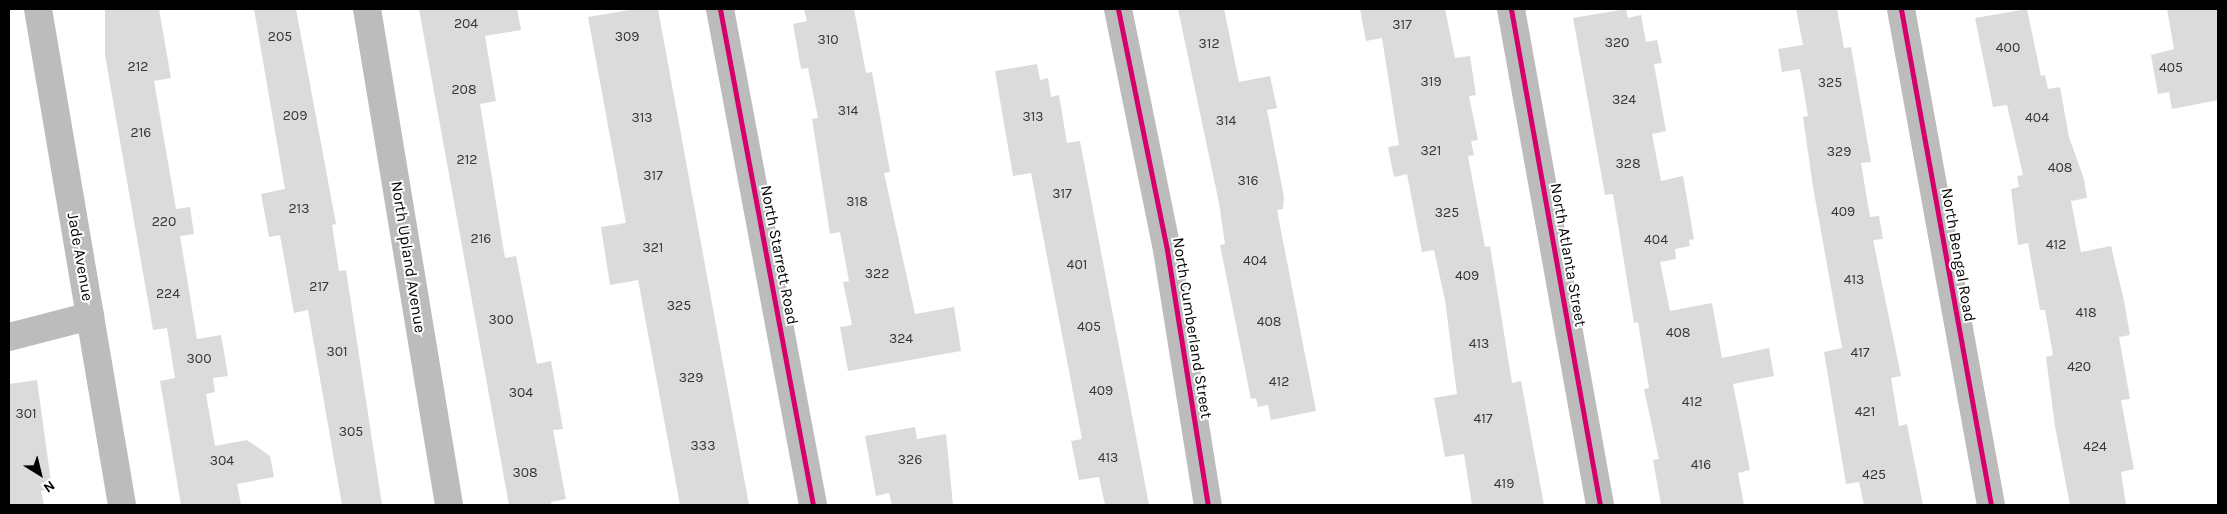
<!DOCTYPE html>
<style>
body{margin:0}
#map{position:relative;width:2227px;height:514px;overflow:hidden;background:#fff;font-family:Karla,sans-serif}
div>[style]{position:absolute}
.building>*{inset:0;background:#dbdbdb}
.minor>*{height:28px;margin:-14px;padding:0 14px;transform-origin:14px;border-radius:14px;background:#bcbcbc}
.cycleway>*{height:5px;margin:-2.5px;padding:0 2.5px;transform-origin:2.5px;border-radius:2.5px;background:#d6006c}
span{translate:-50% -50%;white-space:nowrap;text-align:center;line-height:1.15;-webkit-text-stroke:4px #fff;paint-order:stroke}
.number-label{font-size:14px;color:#373737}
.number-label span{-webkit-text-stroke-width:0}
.street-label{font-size:16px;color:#000}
.frame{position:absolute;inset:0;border:10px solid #000;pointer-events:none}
.north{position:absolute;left:15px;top:449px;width:50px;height:50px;-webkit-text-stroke:4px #fff;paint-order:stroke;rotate:144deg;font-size:14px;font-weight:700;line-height:20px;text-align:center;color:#000}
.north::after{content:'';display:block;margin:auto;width:18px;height:22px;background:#000;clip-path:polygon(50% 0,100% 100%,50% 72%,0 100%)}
</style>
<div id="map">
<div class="building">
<div style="clip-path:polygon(105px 9px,159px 9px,171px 78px,154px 81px,176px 209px,190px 207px,194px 234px,180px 236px,197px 339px,221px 335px,228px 376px,213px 378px,215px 392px,206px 394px,215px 446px,247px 440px,270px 456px,274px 477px,237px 484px,241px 505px,181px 505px,160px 381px,175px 378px,167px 328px,153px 330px,105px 55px)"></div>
<div style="clip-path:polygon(254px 9px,296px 9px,336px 224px,332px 225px,339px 271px,346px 270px,382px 505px,342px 505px,308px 310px,294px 313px,280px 235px,269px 237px,261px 194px,285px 189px)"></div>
<div style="clip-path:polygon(419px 9px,517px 9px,521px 30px,485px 36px,496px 101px,480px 104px,505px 258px,516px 256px,537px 364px,551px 361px,563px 429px,553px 430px,566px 499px,551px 502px,552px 505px,509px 505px)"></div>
<div style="clip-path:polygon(635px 9px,658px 9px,749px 505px,680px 505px,638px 280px,610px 285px,601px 227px,626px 223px,588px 17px)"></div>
<div style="clip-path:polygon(804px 9px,854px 9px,866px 73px,872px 72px,890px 172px,884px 173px,915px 314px,954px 307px,961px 351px,848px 371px,840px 327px,852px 325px,843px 282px,849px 281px,840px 232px,830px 234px,812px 119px,818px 118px,808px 68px,801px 69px,793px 24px,807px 21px)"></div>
<div style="clip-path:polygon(1178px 9px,1224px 9px,1239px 82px,1270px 76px,1277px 108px,1267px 110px,1284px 197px,1283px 209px,1277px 210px,1316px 411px,1271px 420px,1268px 405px,1258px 407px,1256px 398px,1251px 399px,1220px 245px,1225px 244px,1219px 203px)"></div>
<div style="clip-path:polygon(1360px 9px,1445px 9px,1455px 58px,1470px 56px,1476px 95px,1469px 96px,1478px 140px,1471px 141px,1474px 155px,1468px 156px,1485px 247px,1490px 246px,1512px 383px,1521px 381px,1544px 505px,1472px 505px,1464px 454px,1445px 457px,1434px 398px,1457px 394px,1445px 300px,1434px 250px,1422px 252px,1407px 174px,1394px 177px,1388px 147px,1399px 145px,1382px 38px,1366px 41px)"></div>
<div style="clip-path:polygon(1626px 9px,1628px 18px,1641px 15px,1646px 42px,1657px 40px,1662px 63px,1654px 64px,1666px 131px,1652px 134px,1661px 181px,1683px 176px,1694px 239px,1689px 240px,1690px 246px,1675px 249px,1676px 259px,1660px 262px,1670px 311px,1712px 303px,1722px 358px,1769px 348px,1774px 376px,1733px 384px,1750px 470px,1738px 473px,1744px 505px,1661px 505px,1653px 460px,1659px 459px,1644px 389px,1649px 388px,1638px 322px,1634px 323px,1613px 194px,1605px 195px,1573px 18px)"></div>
<div style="clip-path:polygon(1796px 9px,1837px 9px,1844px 48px,1851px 47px,1871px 162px,1861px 163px,1870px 217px,1879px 216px,1883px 239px,1873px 240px,1901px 376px,1891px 378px,1899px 426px,1907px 424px,1923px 505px,1864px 505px,1859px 482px,1846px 484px,1824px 352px,1842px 348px,1813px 187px,1803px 117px,1808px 116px,1800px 69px,1782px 72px,1778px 49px,1803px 45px)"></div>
<div style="clip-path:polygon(2027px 9px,2041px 76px,2045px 75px,2048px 89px,2060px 87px,2069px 137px,2084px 179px,2087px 198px,2071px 201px,2081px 252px,2111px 246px,2124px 301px,2130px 335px,2119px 337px,2130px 399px,2121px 400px,2134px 469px,2121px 472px,2126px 505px,2070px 505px,2055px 426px,2046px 357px,2053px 355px,2045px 310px,2040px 310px,2028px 243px,2018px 245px,2011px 189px,2019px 187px,2017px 176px,2023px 175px,2007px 105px,1993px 107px,1975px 18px)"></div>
<div style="clip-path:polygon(2167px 9px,2218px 9px,2218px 100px,2172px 109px,2169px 92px,2158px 94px,2151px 55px,2174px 49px)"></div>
<div style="clip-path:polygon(1037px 64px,1040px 80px,1048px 78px,1051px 97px,1059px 95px,1067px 143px,1080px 141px,1149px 505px,1105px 505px,1099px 477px,1079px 480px,1071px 441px,1082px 439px,1031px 173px,1013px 176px,995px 71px)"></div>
<div style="clip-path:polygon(37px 380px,52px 489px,41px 491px,44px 505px,9px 505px,9px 384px)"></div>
<div style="clip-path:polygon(915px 427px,917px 439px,946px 434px,953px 505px,892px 505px,889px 493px,876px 496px,865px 436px)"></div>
</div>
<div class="minor">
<div style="left:38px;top:9px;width:503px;rotate:80.39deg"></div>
<div style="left:367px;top:9px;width:503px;rotate:80.61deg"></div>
<div style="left:720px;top:9px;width:505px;rotate:79.38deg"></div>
<div style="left:1118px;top:9px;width:246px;rotate:78.5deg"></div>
<div style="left:1167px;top:250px;width:258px;rotate:80.9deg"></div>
<div style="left:1511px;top:9px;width:504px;rotate:79.83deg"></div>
<div style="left:1901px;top:9px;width:504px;rotate:79.72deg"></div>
<div style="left:9px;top:337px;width:84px;rotate:-14.5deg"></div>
</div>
<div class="cycleway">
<div style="left:720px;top:9px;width:505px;rotate:79.38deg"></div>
<div style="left:1118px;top:9px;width:246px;rotate:78.5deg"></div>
<div style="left:1167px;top:250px;width:258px;rotate:80.9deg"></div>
<div style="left:1511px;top:9px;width:504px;rotate:79.83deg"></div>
<div style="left:1901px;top:9px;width:504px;rotate:79.72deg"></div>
</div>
<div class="number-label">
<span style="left:466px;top:24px">204</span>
<span style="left:1402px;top:25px">317</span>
<span style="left:280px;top:37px">205</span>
<span style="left:627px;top:37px">309</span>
<span style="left:828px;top:40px">310</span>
<span style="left:1617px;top:43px">320</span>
<span style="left:1209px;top:44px">312</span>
<span style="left:2008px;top:48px">400</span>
<span style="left:138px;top:67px">212</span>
<span style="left:2171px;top:68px">405</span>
<span style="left:1431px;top:82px">319</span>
<span style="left:1830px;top:83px">325</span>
<span style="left:464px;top:90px">208</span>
<span style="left:1624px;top:100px">324</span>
<span style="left:848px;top:111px">314</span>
<span style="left:295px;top:116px">209</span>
<span style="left:1033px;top:117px">313</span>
<span style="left:642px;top:118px">313</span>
<span style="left:2037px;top:118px">404</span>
<span style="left:1226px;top:121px">314</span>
<span style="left:141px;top:133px">216</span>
<span style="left:1431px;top:151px">321</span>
<span style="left:1839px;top:152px">329</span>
<span style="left:467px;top:160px">212</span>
<span style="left:1628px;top:164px">328</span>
<span style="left:2060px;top:168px">408</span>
<span style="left:653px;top:176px">317</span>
<span style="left:1248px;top:181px">316</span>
<span style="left:1062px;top:194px">317</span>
<span style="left:857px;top:202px">318</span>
<span style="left:299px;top:209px">213</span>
<span style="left:1843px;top:212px">409</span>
<span style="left:1447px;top:213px">325</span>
<span style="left:164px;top:222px">220</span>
<span style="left:481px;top:239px">216</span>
<span style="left:1656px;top:240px">404</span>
<span style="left:2056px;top:245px">412</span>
<span style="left:653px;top:248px">321</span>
<span style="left:1255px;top:261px">404</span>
<span style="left:1077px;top:265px">401</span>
<span style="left:877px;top:274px">322</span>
<span style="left:1467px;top:276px">409</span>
<span style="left:1854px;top:280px">413</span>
<span style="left:319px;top:287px">217</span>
<span style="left:168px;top:294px">224</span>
<span style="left:679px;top:306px">325</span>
<span style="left:2086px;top:313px">418</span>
<span style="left:501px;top:320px">300</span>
<span style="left:1269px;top:322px">408</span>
<span style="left:1089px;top:327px">405</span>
<span style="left:1678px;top:333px">408</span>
<span style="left:901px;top:339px">324</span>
<span style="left:1479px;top:344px">413</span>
<span style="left:337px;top:352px">301</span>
<span style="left:1860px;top:353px">417</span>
<span style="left:199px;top:359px">300</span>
<span style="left:2079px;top:367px">420</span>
<span style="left:691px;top:378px">329</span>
<span style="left:1279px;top:382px">412</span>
<span style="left:1101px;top:391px">409</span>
<span style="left:521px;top:393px">304</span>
<span style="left:1692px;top:402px">412</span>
<span style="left:1865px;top:412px">421</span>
<span style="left:26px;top:414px">301</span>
<span style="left:1483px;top:419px">417</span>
<span style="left:351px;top:432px">305</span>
<span style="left:703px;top:446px">333</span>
<span style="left:2095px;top:447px">424</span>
<span style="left:1108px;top:458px">413</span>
<span style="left:910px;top:460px">326</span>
<span style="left:222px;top:461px">304</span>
<span style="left:1701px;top:465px">416</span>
<span style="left:525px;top:473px">308</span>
<span style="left:1874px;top:475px">425</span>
<span style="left:1504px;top:484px">419</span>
</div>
<div class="street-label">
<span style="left:779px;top:255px;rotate:79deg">North Starrett Road</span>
<span style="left:1568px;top:255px;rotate:80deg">North Atlanta Street</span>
<span style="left:1958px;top:255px;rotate:80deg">North Bengal Road</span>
<span style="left:80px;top:257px;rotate:80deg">Jade Avenue</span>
<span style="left:408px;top:257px;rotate:81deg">North Upland Avenue</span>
<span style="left:1192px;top:328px;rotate:81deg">North Cumberland Street</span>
</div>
<div class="frame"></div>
<div class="north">N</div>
</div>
